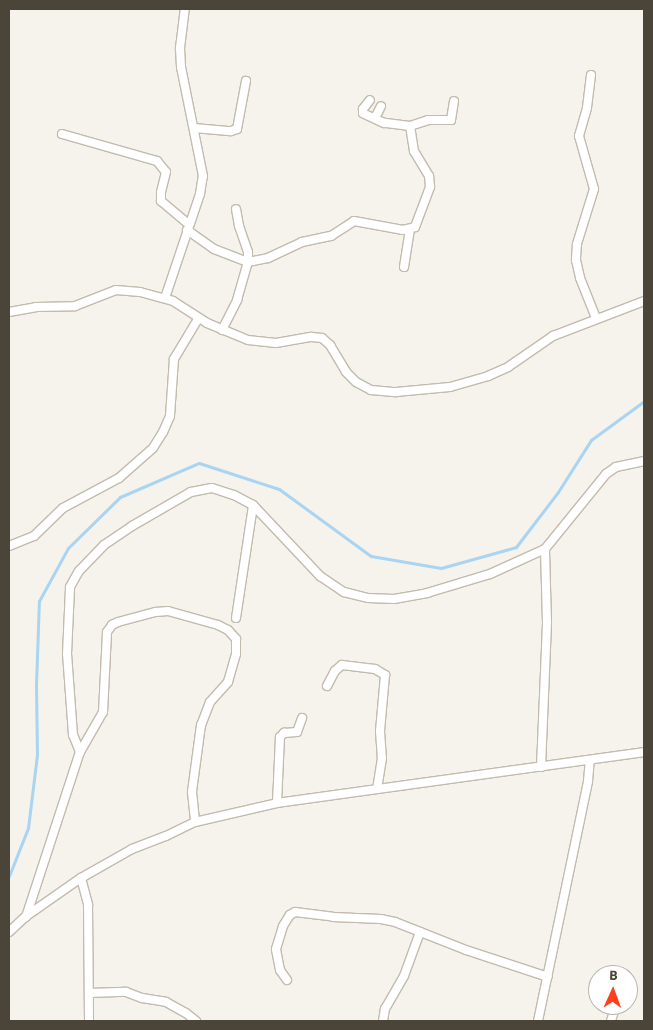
<!DOCTYPE html>
<style>
body{margin:0}
#map{position:relative;width:653px;height:1030px;overflow:hidden;background:#f6f3ec;font-family:"Source Sans 3",sans-serif}
div>[style]{position:absolute}
.stream>*{height:3px;margin:-1.5px;padding:0 1.5px;transform-origin:1.5px;border-radius:1.5px;background:#a9d4f2}
.roads{filter:drop-shadow(1px 0 #c2bbae) drop-shadow(-1px 0 #c2bbae) drop-shadow(0 1px #c2bbae) drop-shadow(0 -1px #c2bbae)}
.minor>*{height:8px;margin:-4px;padding:0 4px;transform-origin:4px;border-radius:4px;background:#fff}
span{translate:-50% -50%;white-space:nowrap;text-align:center;line-height:1.15;-webkit-text-stroke:4px #fff;paint-order:stroke}
.frame{position:absolute;inset:0;border:10px solid #4b4439;pointer-events:none}
.north{position:absolute;left:588px;top:965px;width:50px;height:50px;box-sizing:border-box;background:#fff;border:1px solid #b7b4b0;border-radius:50%;rotate:2deg;font-size:14px;font-weight:700;line-height:20px;text-align:center;color:#4b4439}
.north::after{content:'';display:block;margin:auto;width:18px;height:22px;background:#fc3f1d;clip-path:polygon(50% 0,100% 100%,50% 72%,0 100%)}
</style>
<div id="map">
<div class="stream">
<div style="left:9px;top:876px;width:52px;rotate:-68.4deg"></div>
<div style="left:28px;top:828px;width:74px;rotate:-83deg"></div>
<div style="left:37px;top:755px;width:70px;rotate:-90.8deg"></div>
<div style="left:36px;top:685px;width:84px;rotate:-88deg"></div>
<div style="left:39px;top:601px;width:60px;rotate:-61.3deg"></div>
<div style="left:68px;top:548px;width:73px;rotate:-44.4deg"></div>
<div style="left:120px;top:497px;width:86px;rotate:-23.3deg"></div>
<div style="left:199px;top:463px;width:84px;rotate:18deg"></div>
<div style="left:279px;top:489px;width:114px;rotate:36.1deg"></div>
<div style="left:371px;top:556px;width:71px;rotate:9.7deg"></div>
<div style="left:441px;top:568px;width:78px;rotate:-15.6deg"></div>
<div style="left:516px;top:547px;width:69px;rotate:-52.6deg"></div>
<div style="left:558px;top:492px;width:62px;rotate:-57.6deg"></div>
<div style="left:591px;top:440px;width:66px;rotate:-36.3deg"></div>
</div>
<div class="roads">
<div class="minor">
<div style="left:591px;top:75px;width:33px;rotate:97deg"></div>
<div style="left:587px;top:108px;width:29px;rotate:106deg"></div>
<div style="left:579px;top:136px;width:55px;rotate:74.2deg"></div>
<div style="left:594px;top:189px;width:58px;rotate:107.2deg"></div>
<div style="left:577px;top:244px;width:16px;rotate:94deg"></div>
<div style="left:576px;top:260px;width:18px;rotate:77deg"></div>
<div style="left:580px;top:278px;width:43px;rotate:68.2deg"></div>
<div style="left:375px;top:118px;width:13px;rotate:-63deg"></div>
<div style="left:410px;top:126px;width:19px;rotate:-18deg"></div>
<div style="left:428px;top:120px;width:23px"></div>
<div style="left:451px;top:120px;width:19px;rotate:-81deg"></div>
<div style="left:194px;top:128px;width:37px;rotate:5deg"></div>
<div style="left:231px;top:131px;width:6px;rotate:-18deg"></div>
<div style="left:237px;top:129px;width:49px;rotate:-79.4deg"></div>
<div style="left:62px;top:134px;width:99px;rotate:15.9deg"></div>
<div style="left:157px;top:161px;width:14px;rotate:51deg"></div>
<div style="left:166px;top:172px;width:21px;rotate:104deg"></div>
<div style="left:161px;top:192px;width:9px;rotate:90deg"></div>
<div style="left:161px;top:201px;width:35px;rotate:40deg"></div>
<div style="left:187px;top:230px;width:33px;rotate:35deg"></div>
<div style="left:214px;top:249px;width:36px;rotate:21deg"></div>
<div style="left:248px;top:262px;width:20px;rotate:-11deg"></div>
<div style="left:268px;top:258px;width:38px;rotate:-25deg"></div>
<div style="left:302px;top:242px;width:30px;rotate:-12deg"></div>
<div style="left:331px;top:236px;width:27px;rotate:-33deg"></div>
<div style="left:354px;top:221px;width:50px;rotate:10.4deg"></div>
<div style="left:403px;top:230px;width:12px;rotate:-14deg"></div>
<div style="left:415px;top:227px;width:43px;rotate:-69.4deg"></div>
<div style="left:430px;top:187px;width:11px;rotate:-95deg"></div>
<div style="left:429px;top:176px;width:29px;rotate:-121deg"></div>
<div style="left:414px;top:151px;width:25px;rotate:-99deg"></div>
<div style="left:410px;top:126px;width:26px;rotate:-173deg"></div>
<div style="left:384px;top:123px;width:23px;rotate:-155deg"></div>
<div style="left:363px;top:113px;width:4px;rotate:-90deg"></div>
<div style="left:363px;top:109px;width:11px;rotate:-52deg"></div>
<div style="left:404px;top:267px;width:37px;rotate:-81deg"></div>
<div style="left:165px;top:298px;width:110px;rotate:-71.4deg"></div>
<div style="left:200px;top:194px;width:18px;rotate:-81deg"></div>
<div style="left:203px;top:176px;width:111px;rotate:-101.4deg"></div>
<div style="left:181px;top:67px;width:19px;rotate:-93deg"></div>
<div style="left:180px;top:48px;width:38px;rotate:-83deg"></div>
<div style="left:9px;top:312px;width:27px;rotate:-10deg"></div>
<div style="left:36px;top:307px;width:39px;rotate:-1deg"></div>
<div style="left:75px;top:306px;width:44px;rotate:-21.3deg"></div>
<div style="left:116px;top:290px;width:24px;rotate:5deg"></div>
<div style="left:140px;top:292px;width:34px;rotate:15deg"></div>
<div style="left:173px;top:301px;width:40px;rotate:32.9deg"></div>
<div style="left:207px;top:323px;width:44px;rotate:22.5deg"></div>
<div style="left:248px;top:340px;width:28px;rotate:6deg"></div>
<div style="left:276px;top:343px;width:36px;rotate:-10deg"></div>
<div style="left:311px;top:337px;width:11px;rotate:5deg"></div>
<div style="left:322px;top:338px;width:11px;rotate:41deg"></div>
<div style="left:330px;top:345px;width:31px;rotate:59deg"></div>
<div style="left:346px;top:372px;width:14px;rotate:45deg"></div>
<div style="left:356px;top:382px;width:17px;rotate:28deg"></div>
<div style="left:371px;top:390px;width:25px;rotate:5deg"></div>
<div style="left:396px;top:392px;width:54px;rotate:-5.3deg"></div>
<div style="left:450px;top:387px;width:40px;rotate:-16deg"></div>
<div style="left:488px;top:376px;width:22px;rotate:-24deg"></div>
<div style="left:508px;top:367px;width:55px;rotate:-34.6deg"></div>
<div style="left:553px;top:336px;width:97px;rotate:-21deg"></div>
<div style="left:222px;top:330px;width:34px;rotate:-63deg"></div>
<div style="left:237px;top:300px;width:40px;rotate:-74deg"></div>
<div style="left:248px;top:262px;width:10px;rotate:-90deg"></div>
<div style="left:248px;top:252px;width:28px;rotate:-109deg"></div>
<div style="left:239px;top:226px;width:17px;rotate:-100deg"></div>
<div style="left:9px;top:546px;width:27px;rotate:-22deg"></div>
<div style="left:34px;top:536px;width:40px;rotate:-44deg"></div>
<div style="left:63px;top:508px;width:64px;rotate:-28.2deg"></div>
<div style="left:119px;top:478px;width:45px;rotate:-41.4deg"></div>
<div style="left:153px;top:448px;width:19px;rotate:-58deg"></div>
<div style="left:163px;top:432px;width:17px;rotate:-66deg"></div>
<div style="left:170px;top:416px;width:57px;rotate:-86deg"></div>
<div style="left:174px;top:359px;width:47px;rotate:-59deg"></div>
<div style="left:236px;top:618px;width:114px;rotate:-81.4deg"></div>
<div style="left:327px;top:686px;width:17px;rotate:-62deg"></div>
<div style="left:335px;top:671px;width:9px;rotate:-41deg"></div>
<div style="left:342px;top:665px;width:33px;rotate:7deg"></div>
<div style="left:375px;top:669px;width:12px;rotate:31deg"></div>
<div style="left:385px;top:675px;width:56px;rotate:95.1deg"></div>
<div style="left:380px;top:731px;width:27px;rotate:86deg"></div>
<div style="left:382px;top:758px;width:31px;rotate:99deg"></div>
<div style="left:80px;top:752px;width:18px;rotate:-112deg"></div>
<div style="left:73px;top:735px;width:81px;rotate:-94.2deg"></div>
<div style="left:67px;top:654px;width:67px;rotate:-87.4deg"></div>
<div style="left:70px;top:587px;width:18px;rotate:-61deg"></div>
<div style="left:79px;top:571px;width:36px;rotate:-46deg"></div>
<div style="left:104px;top:545px;width:34px;rotate:-34deg"></div>
<div style="left:132px;top:526px;width:68px;rotate:-30deg"></div>
<div style="left:191px;top:492px;width:21px;rotate:-11deg"></div>
<div style="left:212px;top:488px;width:23px;rotate:18deg"></div>
<div style="left:234px;top:495px;width:21px;rotate:28deg"></div>
<div style="left:253px;top:505px;width:98px;rotate:46.7deg"></div>
<div style="left:320px;top:576px;width:29px;rotate:34deg"></div>
<div style="left:344px;top:592px;width:25px;rotate:14deg"></div>
<div style="left:368px;top:598px;width:26px;rotate:2deg"></div>
<div style="left:394px;top:599px;width:34px;rotate:-10deg"></div>
<div style="left:427px;top:593px;width:66px;rotate:-16.8deg"></div>
<div style="left:490px;top:574px;width:60px;rotate:-24.4deg"></div>
<div style="left:541px;top:767px;width:145px;rotate:-87.6deg"></div>
<div style="left:547px;top:622px;width:73px;rotate:-91.6deg"></div>
<div style="left:545px;top:549px;width:97px;rotate:-50.9deg"></div>
<div style="left:606px;top:474px;width:12px;rotate:-35deg"></div>
<div style="left:616px;top:467px;width:29px;rotate:-12deg"></div>
<div style="left:277px;top:803px;width:66px;rotate:-87.4deg"></div>
<div style="left:280px;top:737px;width:6px;rotate:-45deg"></div>
<div style="left:284px;top:733px;width:13px;rotate:-4deg"></div>
<div style="left:297px;top:732px;width:15px;rotate:-70deg"></div>
<div style="left:81px;top:878px;width:28px;rotate:75deg"></div>
<div style="left:88px;top:905px;width:116px;rotate:89.5deg"></div>
<div style="left:26px;top:917px;width:174px;rotate:-71.9deg"></div>
<div style="left:80px;top:752px;width:46px;rotate:-60.1deg"></div>
<div style="left:103px;top:712px;width:80px;rotate:-87.1deg"></div>
<div style="left:107px;top:632px;width:9px;rotate:-54deg"></div>
<div style="left:112px;top:625px;width:7px;rotate:-27deg"></div>
<div style="left:118px;top:622px;width:39px;rotate:-15deg"></div>
<div style="left:156px;top:612px;width:12px;rotate:-5deg"></div>
<div style="left:168px;top:611px;width:52px;rotate:15.6deg"></div>
<div style="left:218px;top:625px;width:11px;rotate:27deg"></div>
<div style="left:228px;top:630px;width:12px;rotate:48deg"></div>
<div style="left:236px;top:639px;width:15px;rotate:90deg"></div>
<div style="left:236px;top:654px;width:29px;rotate:106deg"></div>
<div style="left:228px;top:682px;width:27px;rotate:132deg"></div>
<div style="left:210px;top:702px;width:25px;rotate:111deg"></div>
<div style="left:201px;top:725px;width:68px;rotate:97.7deg"></div>
<div style="left:192px;top:792px;width:30px;rotate:84deg"></div>
<div style="left:9px;top:932px;width:22px;rotate:-43deg"></div>
<div style="left:25px;top:917px;width:68px;rotate:-34.9deg"></div>
<div style="left:81px;top:878px;width:59px;rotate:-29.6deg"></div>
<div style="left:132px;top:849px;width:36px;rotate:-21deg"></div>
<div style="left:166px;top:836px;width:32px;rotate:-26deg"></div>
<div style="left:195px;top:822px;width:84px;rotate:-13deg"></div>
<div style="left:277px;top:803px;width:371px;rotate:-7.9deg"></div>
<div style="left:287px;top:980px;width:12px;rotate:-125deg"></div>
<div style="left:280px;top:970px;width:21px;rotate:-101deg"></div>
<div style="left:276px;top:949px;width:24px;rotate:-73deg"></div>
<div style="left:283px;top:926px;width:13px;rotate:-58deg"></div>
<div style="left:290px;top:915px;width:6px;rotate:-31deg"></div>
<div style="left:295px;top:912px;width:38px;rotate:7deg"></div>
<div style="left:333px;top:917px;width:48px;rotate:2.4deg"></div>
<div style="left:381px;top:919px;width:14px;rotate:12deg"></div>
<div style="left:395px;top:922px;width:76px;rotate:21.5deg"></div>
<div style="left:466px;top:950px;width:86px;rotate:18.2deg"></div>
<div style="left:89px;top:993px;width:37px;rotate:-2deg"></div>
<div style="left:126px;top:992px;width:17px;rotate:21deg"></div>
<div style="left:142px;top:998px;width:24px;rotate:9deg"></div>
<div style="left:166px;top:1002px;width:23px;rotate:29deg"></div>
<div style="left:186px;top:1013px;width:13px;rotate:39deg"></div>
<div style="left:383px;top:1021px;width:12px;rotate:-81deg"></div>
<div style="left:385px;top:1009px;width:38px;rotate:-60deg"></div>
<div style="left:404px;top:976px;width:47px;rotate:-70deg"></div>
<div style="left:538px;top:1021px;width:245px;rotate:-78.2deg"></div>
<div style="left:588px;top:781px;width:21px;rotate:-85deg"></div>
<div style="left:611px;top:1021px;width:10px;rotate:-73deg"></div>
</div>
</div>
<div class="frame"></div>
<div class="north">B</div>
</div>
